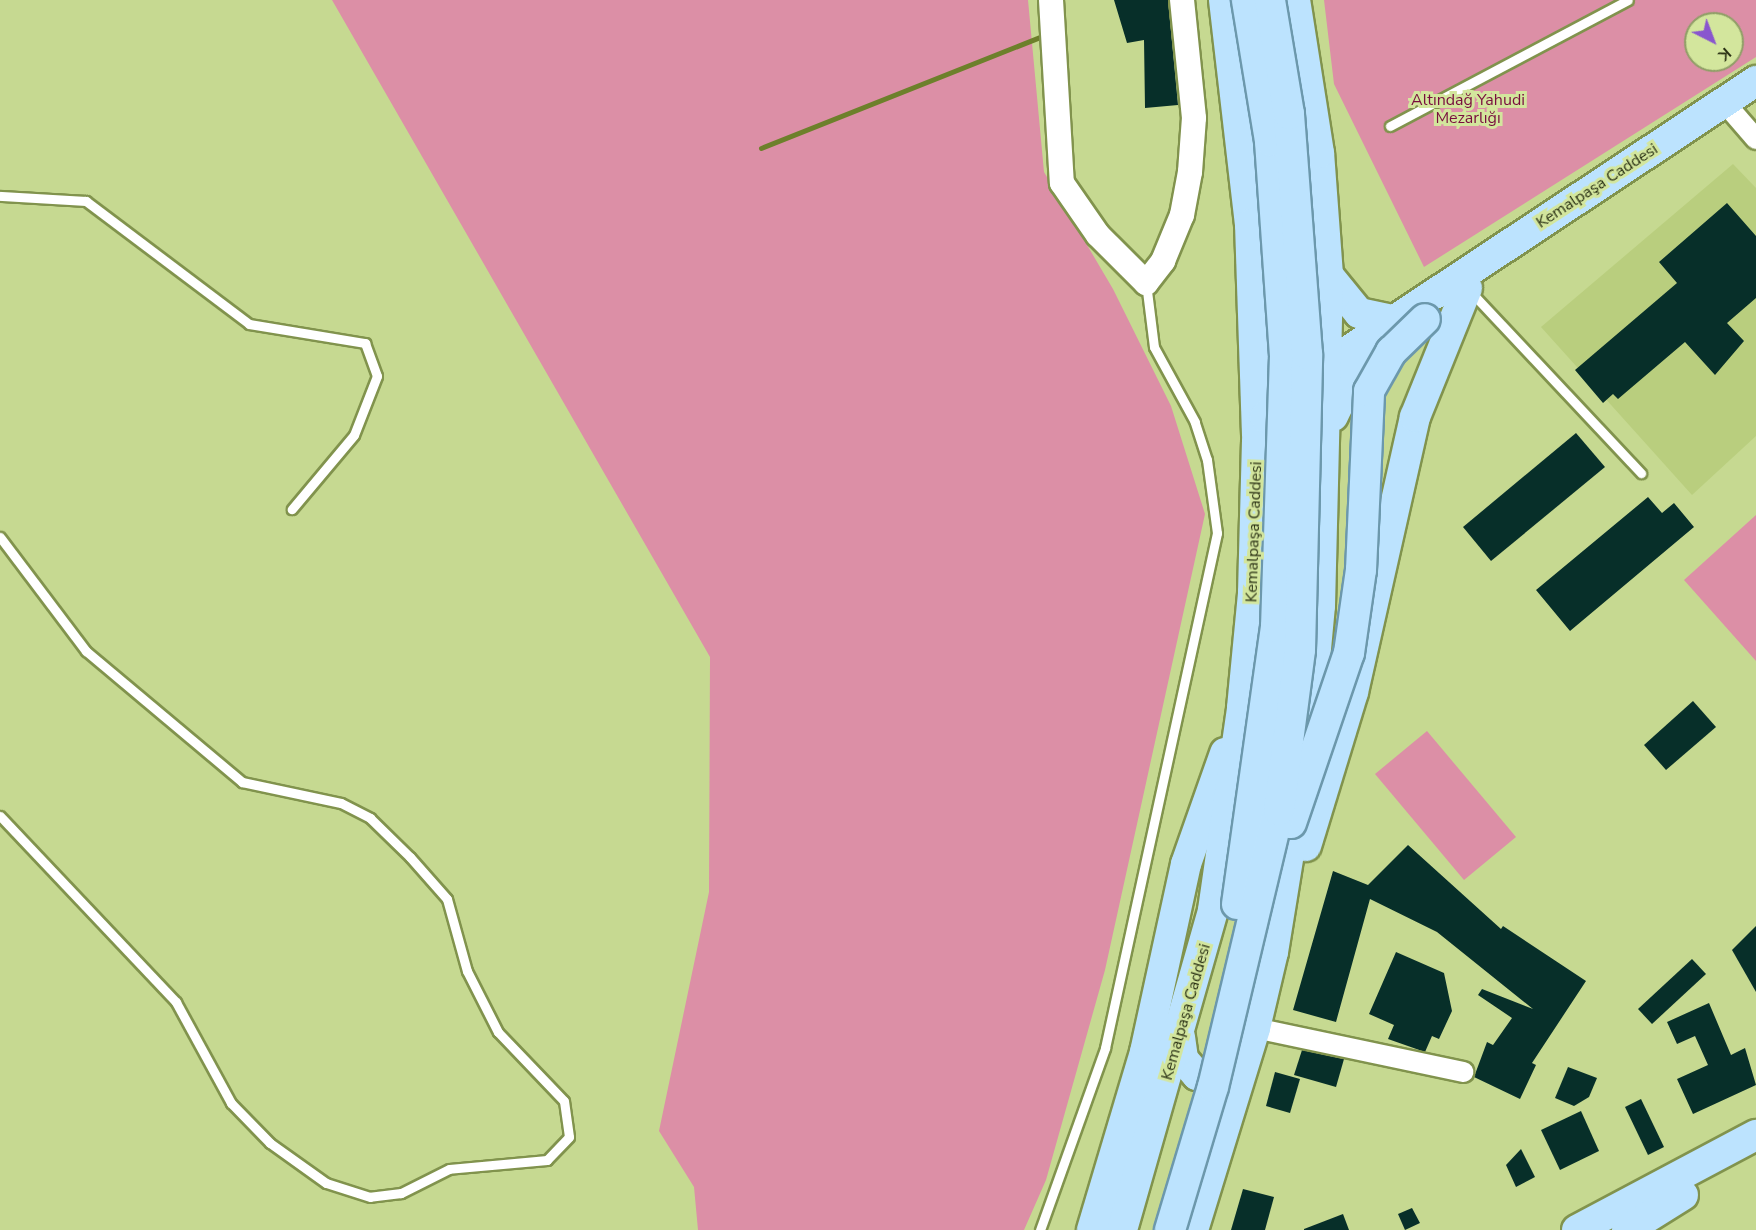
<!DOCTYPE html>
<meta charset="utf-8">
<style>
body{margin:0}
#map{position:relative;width:1756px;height:1230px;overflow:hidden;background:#c6d991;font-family:"Nunito Sans",sans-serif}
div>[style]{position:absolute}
.built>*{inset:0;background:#b9ce7e}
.green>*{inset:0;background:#dc8fa6}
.stream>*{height:5px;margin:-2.5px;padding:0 2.5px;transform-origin:2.5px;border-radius:2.5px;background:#6d802b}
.building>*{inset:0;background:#072f29}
.roads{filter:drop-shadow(2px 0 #81934d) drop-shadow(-2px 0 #81934d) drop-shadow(0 2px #81934d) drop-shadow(0 -2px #81934d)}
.service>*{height:9px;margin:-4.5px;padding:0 4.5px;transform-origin:4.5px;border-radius:4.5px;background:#fff}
.minor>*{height:20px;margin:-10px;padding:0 10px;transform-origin:10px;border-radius:10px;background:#fff}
.tertiary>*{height:24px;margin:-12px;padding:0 12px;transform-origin:12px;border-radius:12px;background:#fff}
.primary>*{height:30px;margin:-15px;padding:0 15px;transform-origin:15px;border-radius:15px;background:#bce3fe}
.bridges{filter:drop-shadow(2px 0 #6c98ac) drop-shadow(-2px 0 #6c98ac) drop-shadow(0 2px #6c98ac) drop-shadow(0 -2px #6c98ac)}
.primary-bridge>*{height:30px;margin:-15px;padding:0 15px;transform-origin:15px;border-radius:15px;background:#bce3fe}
span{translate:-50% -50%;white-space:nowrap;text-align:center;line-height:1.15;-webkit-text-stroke:6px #d3e69d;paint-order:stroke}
.park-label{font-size:16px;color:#780d3e}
.street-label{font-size:16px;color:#2a3114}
.north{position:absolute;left:1684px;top:12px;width:60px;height:60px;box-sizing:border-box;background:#d3e69d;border:2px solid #8f9e66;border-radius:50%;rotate:138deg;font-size:16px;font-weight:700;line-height:24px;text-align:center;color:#2a3114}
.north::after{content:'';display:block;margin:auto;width:21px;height:27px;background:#8956ce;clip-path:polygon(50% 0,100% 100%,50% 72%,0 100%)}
</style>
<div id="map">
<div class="built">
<div style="clip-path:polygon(1733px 164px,1756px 188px,1756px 436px,1692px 495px,1541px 327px)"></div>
</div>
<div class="green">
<div style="clip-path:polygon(332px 0,1028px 0,1044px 172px,1113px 289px,1171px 406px,1205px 514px,1105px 970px,1046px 1180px,1024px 1230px,698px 1230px,694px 1187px,659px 1131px,709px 892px,710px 657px)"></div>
<div style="clip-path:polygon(evenodd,1324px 0,1756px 0,1756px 57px,1424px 267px,1334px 84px,1324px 0,1696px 24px,1732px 24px,1732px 60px,1696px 60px,1696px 24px)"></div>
<div style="clip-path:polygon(1756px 515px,1756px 661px,1684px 580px)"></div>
<div style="clip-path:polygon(1427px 731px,1516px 837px,1464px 880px,1375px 774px)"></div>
</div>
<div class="stream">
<div style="left:761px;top:148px;width:308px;rotate:-21.7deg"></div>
</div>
<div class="building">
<div style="clip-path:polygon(1114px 0,1168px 0,1178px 105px,1145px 108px,1144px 40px,1127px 43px)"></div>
<div style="clip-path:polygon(1727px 203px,1756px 236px,1756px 298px,1727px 323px,1744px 341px,1715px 375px,1685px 342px,1618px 399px,1613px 394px,1603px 403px,1575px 370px,1677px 283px,1659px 262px)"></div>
<div style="clip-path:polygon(1576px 433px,1605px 467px,1491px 561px,1463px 527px)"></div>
<div style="clip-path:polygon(1648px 497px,1662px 513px,1674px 503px,1694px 527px,1570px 631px,1536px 590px)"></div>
<div style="clip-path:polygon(1693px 701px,1716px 727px,1666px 770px,1644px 745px)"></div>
<div style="clip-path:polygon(1408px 845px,1501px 929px,1503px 926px,1586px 981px,1532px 1063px,1536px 1065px,1520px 1099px,1474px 1077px,1487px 1042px,1493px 1045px,1512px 1018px,1478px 995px,1482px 989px,1533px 1009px,1437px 932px,1370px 899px,1336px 1022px,1293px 1010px,1333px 871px,1368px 885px)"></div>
<div style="clip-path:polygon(1756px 926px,1756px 992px,1732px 950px)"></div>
<div style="clip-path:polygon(1396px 952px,1444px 973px,1452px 1011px,1439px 1039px,1432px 1036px,1425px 1052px,1388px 1039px,1394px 1025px,1369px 1014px)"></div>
<div style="clip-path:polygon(1692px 959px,1706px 974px,1652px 1024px,1638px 1009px)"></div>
<div style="clip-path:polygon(1709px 1003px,1731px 1055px,1745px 1048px,1756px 1085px,1693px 1114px,1677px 1079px,1708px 1065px,1695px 1036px,1677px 1044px,1667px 1022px)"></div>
<div style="clip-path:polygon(1302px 1050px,1344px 1059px,1336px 1087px,1294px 1075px)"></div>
<div style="clip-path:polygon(1568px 1067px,1597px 1078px,1589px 1097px,1574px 1106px,1555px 1098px)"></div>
<div style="clip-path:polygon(1275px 1072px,1300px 1079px,1290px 1113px,1266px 1106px)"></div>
<div style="clip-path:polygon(1641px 1099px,1664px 1147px,1648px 1155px,1625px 1107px)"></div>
<div style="clip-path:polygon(1581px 1111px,1599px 1151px,1560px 1170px,1541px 1130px)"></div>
<div style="clip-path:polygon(1521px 1149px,1535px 1177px,1516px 1187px,1506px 1165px)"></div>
<div style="clip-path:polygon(1243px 1189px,1274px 1197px,1265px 1230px,1231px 1230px)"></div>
<div style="clip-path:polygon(1412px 1208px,1420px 1223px,1405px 1230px,1398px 1214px)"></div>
<div style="clip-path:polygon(1343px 1214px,1349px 1230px,1304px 1230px,1304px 1229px)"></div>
</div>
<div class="roads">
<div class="service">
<div style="left:1390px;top:126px;width:269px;rotate:-27.9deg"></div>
<div style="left:0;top:196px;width:86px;rotate:3.3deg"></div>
<div style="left:86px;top:201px;width:204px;rotate:37deg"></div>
<div style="left:249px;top:324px;width:118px;rotate:9.3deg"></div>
<div style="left:365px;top:343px;width:35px;rotate:70deg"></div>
<div style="left:377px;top:376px;width:63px;rotate:111.3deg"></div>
<div style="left:354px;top:435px;width:97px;rotate:130deg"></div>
<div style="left:1470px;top:291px;width:250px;rotate:46.8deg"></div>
<div style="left:0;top:537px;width:143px;rotate:53deg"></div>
<div style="left:86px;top:651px;width:204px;rotate:40deg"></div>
<div style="left:242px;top:782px;width:101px;rotate:12deg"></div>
<div style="left:341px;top:803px;width:33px;rotate:27deg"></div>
<div style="left:370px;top:818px;width:56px;rotate:44.3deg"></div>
<div style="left:410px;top:857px;width:56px;rotate:48.6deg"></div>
<div style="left:447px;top:899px;width:75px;rotate:74.5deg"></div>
<div style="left:467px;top:971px;width:68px;rotate:63.1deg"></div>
<div style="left:498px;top:1032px;width:95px;rotate:46.3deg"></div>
<div style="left:564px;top:1101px;width:36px;rotate:82deg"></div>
<div style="left:569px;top:1137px;width:32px;rotate:134deg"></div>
<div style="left:547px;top:1160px;width:98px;rotate:174.8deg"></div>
<div style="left:449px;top:1169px;width:54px;rotate:153.4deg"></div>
<div style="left:401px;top:1193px;width:31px;rotate:173deg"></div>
<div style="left:370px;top:1197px;width:46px;rotate:-162.3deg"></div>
<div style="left:326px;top:1183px;width:69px;rotate:-144.5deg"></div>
<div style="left:270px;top:1143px;width:56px;rotate:-134.3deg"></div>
<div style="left:231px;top:1103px;width:115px;rotate:-118.6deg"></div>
<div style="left:176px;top:1002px;width:256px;rotate:-133.4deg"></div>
<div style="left:1040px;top:1230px;width:193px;rotate:-70.3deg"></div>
<div style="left:1105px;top:1048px;width:527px;rotate:-77.73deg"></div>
<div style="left:1217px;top:533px;width:74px;rotate:-97.8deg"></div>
<div style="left:1207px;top:460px;width:40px;rotate:-108deg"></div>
<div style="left:1195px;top:422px;width:85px;rotate:-118.7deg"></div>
<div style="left:1154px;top:347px;width:64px;rotate:-97.1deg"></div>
</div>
<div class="minor">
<div style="left:1724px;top:102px;width:49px;rotate:49.1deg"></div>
<div style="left:1255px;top:1028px;width:213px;rotate:11.9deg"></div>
</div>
<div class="tertiary">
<div style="left:1051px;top:0;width:183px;rotate:86.6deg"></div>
<div style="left:1062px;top:183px;width:63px;rotate:55.3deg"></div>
<div style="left:1098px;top:235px;width:68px;rotate:45deg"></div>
<div style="left:1146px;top:283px;width:28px;rotate:-52deg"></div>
<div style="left:1163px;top:261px;width:50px;rotate:-67.6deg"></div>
<div style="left:1182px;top:215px;width:44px;rotate:-79.5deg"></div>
<div style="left:1190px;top:172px;width:54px;rotate:-85.8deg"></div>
<div style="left:1194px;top:118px;width:119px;rotate:-95.8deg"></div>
</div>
<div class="primary">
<div style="left:1224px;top:0;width:226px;rotate:83.4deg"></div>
<div style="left:1250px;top:224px;width:212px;rotate:88.1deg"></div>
<div style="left:1328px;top:275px;width:49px;rotate:50.8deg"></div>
<div style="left:1359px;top:313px;width:35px;rotate:12deg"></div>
<div style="left:1333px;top:416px;width:42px;rotate:-64.7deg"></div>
<div style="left:1351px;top:378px;width:50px;rotate:-45.8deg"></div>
<div style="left:1306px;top:846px;width:161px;rotate:-73deg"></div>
<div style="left:1353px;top:692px;width:282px;rotate:-77.3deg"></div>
<div style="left:1415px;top:417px;width:139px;rotate:-68deg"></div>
<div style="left:1180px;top:1037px;width:22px;rotate:82deg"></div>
<div style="left:1183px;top:1059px;width:21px;rotate:49deg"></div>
<div style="left:1197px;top:1075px;width:21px;rotate:11deg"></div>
<div style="left:1218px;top:1079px;width:21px;rotate:-25deg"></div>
<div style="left:1092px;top:1230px;width:186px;rotate:-73.4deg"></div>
<div style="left:1145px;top:1052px;width:192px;rotate:-77.7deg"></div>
<div style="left:1186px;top:864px;width:118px;rotate:-70.6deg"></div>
<div style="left:1122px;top:1230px;width:333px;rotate:-74.1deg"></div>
<div style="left:1213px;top:910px;width:204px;rotate:-81.8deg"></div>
<div style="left:1242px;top:708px;width:116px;rotate:-84.5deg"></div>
<div style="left:1253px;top:593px;width:151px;rotate:-88.5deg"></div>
<div style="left:1257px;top:442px;width:26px;rotate:-72deg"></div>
<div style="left:1265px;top:417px;width:85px;rotate:-39.7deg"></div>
<div style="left:1330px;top:363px;width:511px;rotate:-33.5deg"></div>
<div style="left:1193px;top:1230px;width:211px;rotate:-72.9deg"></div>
<div style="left:1255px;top:1028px;width:78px;rotate:-76.7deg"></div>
<div style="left:1273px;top:952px;width:220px;rotate:-80.8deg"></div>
<div style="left:1308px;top:735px;width:130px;rotate:-84.7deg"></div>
<div style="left:1320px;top:606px;width:331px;rotate:-88.6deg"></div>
<div style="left:1328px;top:275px;width:122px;rotate:-94.2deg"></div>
<div style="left:1319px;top:153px;width:155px;rotate:-98.9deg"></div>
<div style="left:1577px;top:1230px;width:203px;rotate:-28deg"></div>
<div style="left:1627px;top:1230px;width:66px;rotate:-32deg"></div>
</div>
</div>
<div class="bridges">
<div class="primary-bridge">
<div style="left:1291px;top:823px;width:180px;rotate:-71.2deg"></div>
<div style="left:1349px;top:653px;width:84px;rotate:-81.8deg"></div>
<div style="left:1361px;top:570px;width:179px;rotate:-87.4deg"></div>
<div style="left:1369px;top:391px;width:45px;rotate:-60.6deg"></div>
<div style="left:1391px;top:352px;width:47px;rotate:-44.1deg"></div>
<div style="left:1237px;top:904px;width:280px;rotate:-82deg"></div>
<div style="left:1276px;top:627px;width:271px;rotate:-88.1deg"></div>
<div style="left:1285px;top:356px;width:216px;rotate:-94deg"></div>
<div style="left:1270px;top:141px;width:143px;rotate:-99.3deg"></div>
<div style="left:1170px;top:1230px;width:149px;rotate:-73.3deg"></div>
<div style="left:1213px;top:1087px;width:285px;rotate:-76.6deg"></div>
<div style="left:1279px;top:810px;width:161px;rotate:-82.5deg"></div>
<div style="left:1300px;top:650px;width:296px;rotate:-88.6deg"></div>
<div style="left:1307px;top:354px;width:241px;rotate:-94.3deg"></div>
<div style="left:1289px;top:114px;width:116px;rotate:-99.5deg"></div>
</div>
</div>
<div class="park-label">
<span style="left:1468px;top:109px">Altındağ Yahudi<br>Mezarlığı</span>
</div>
<div class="street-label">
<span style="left:1597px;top:186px;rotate:-33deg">Kemalpaşa Caddesi</span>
<span style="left:1254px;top:532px;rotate:-88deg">Kemalpaşa Caddesi</span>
<span style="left:1186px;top:1012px;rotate:-74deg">Kemalpaşa Caddesi</span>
</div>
<div class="north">K</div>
</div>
